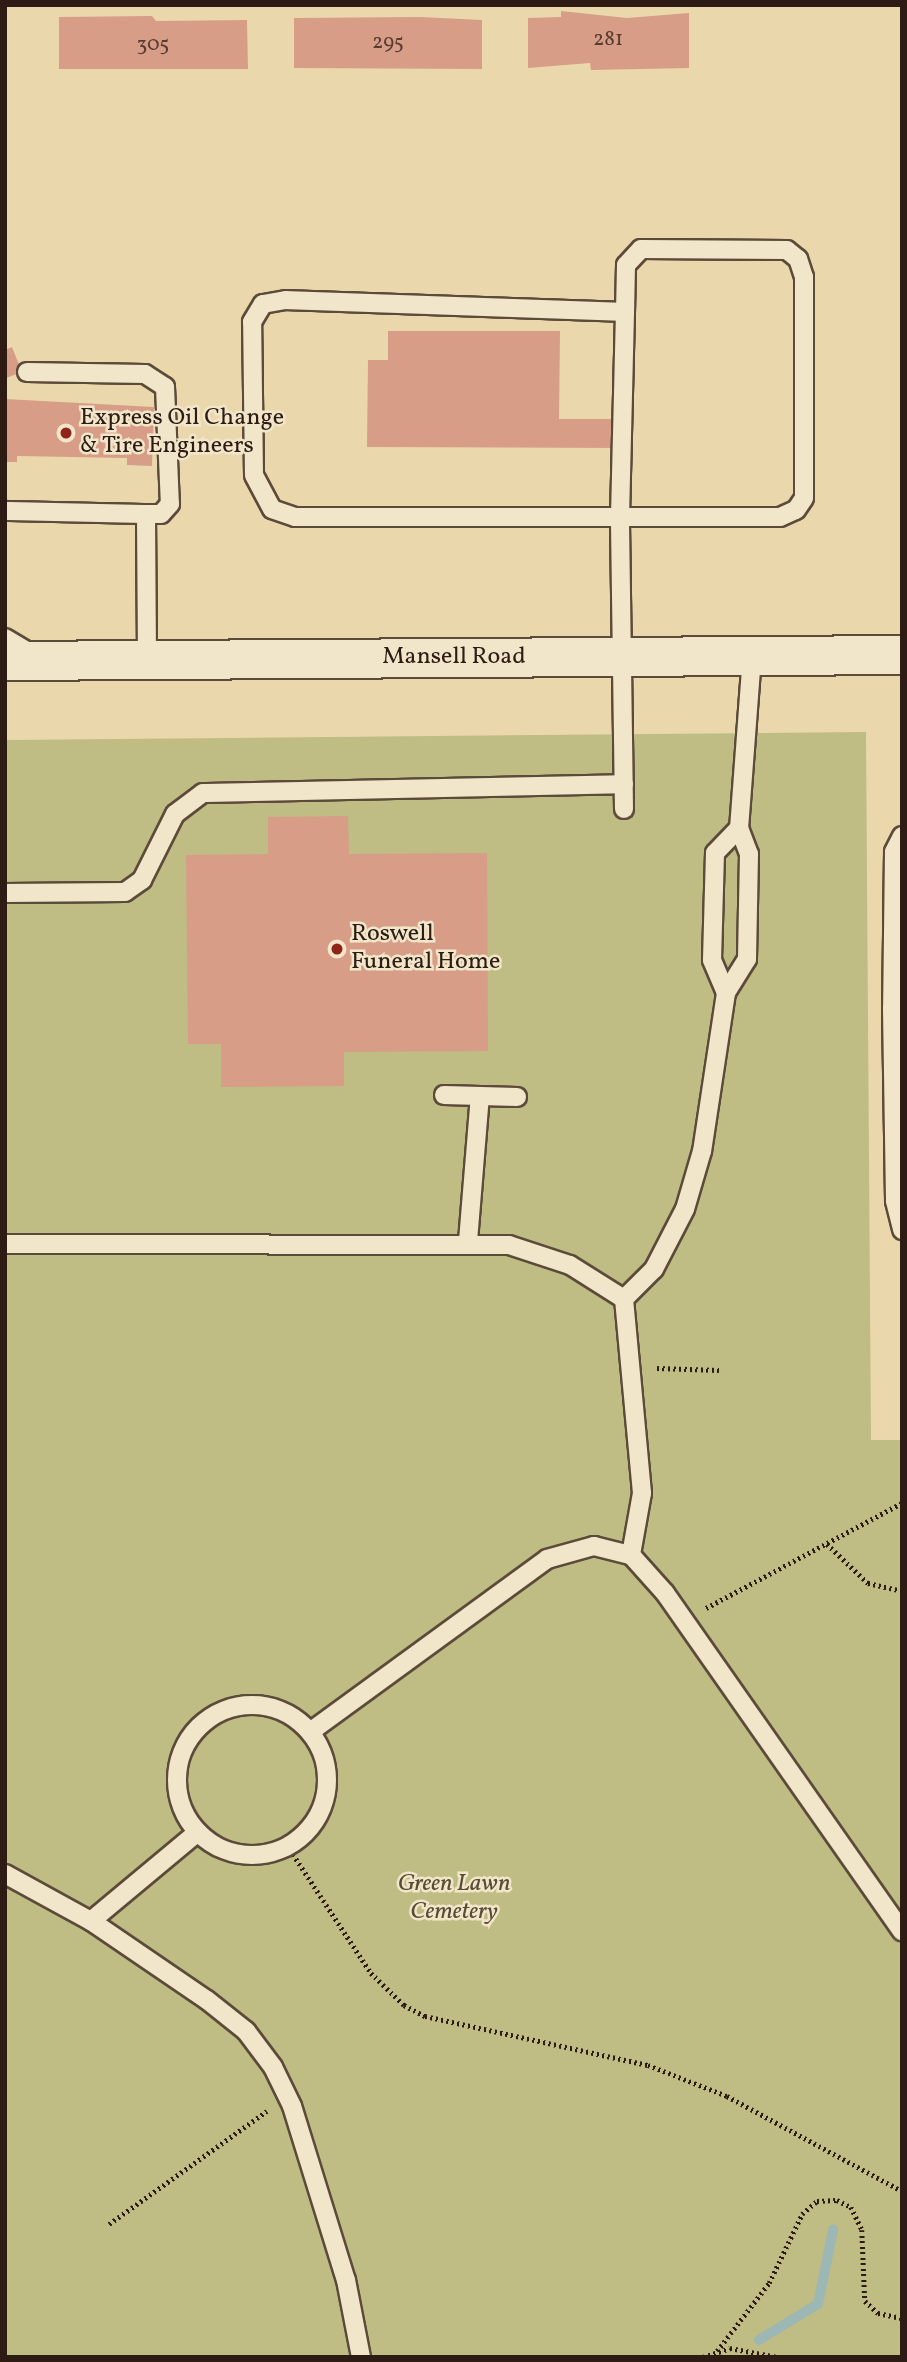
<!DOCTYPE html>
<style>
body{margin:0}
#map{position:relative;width:907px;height:2362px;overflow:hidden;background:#ead8ac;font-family:Vollkorn,serif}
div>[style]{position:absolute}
.green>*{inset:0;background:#bfbc84}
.stream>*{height:10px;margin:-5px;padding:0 5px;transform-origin:5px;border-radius:5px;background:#9db7b5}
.building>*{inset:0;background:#d79d87}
.path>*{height:4.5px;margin-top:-2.25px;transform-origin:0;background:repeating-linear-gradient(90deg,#2d1b14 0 2px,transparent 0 5.5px)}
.roads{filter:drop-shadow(2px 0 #5c4a3a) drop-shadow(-2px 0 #5c4a3a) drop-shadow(0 2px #5c4a3a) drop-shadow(0 -2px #5c4a3a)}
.service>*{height:18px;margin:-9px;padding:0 9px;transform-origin:9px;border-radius:9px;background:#f1e6c9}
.service>.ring{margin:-9px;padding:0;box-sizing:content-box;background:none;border:18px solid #f1e6c9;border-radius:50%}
.secondary>*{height:38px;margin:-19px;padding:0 19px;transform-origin:19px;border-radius:19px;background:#f1e6c9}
.dots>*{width:19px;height:19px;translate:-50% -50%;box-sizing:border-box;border:4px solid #f1e6c9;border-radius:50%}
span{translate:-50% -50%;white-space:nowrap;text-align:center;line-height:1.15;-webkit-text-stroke:5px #f1e6c9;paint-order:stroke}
.number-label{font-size:21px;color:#583c31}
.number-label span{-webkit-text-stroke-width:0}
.poi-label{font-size:24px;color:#2d1b14}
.left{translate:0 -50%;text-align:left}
.street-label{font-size:24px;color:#2d1b14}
.park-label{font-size:24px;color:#594b36;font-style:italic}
.frame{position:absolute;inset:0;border:7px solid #2d1b14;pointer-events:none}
</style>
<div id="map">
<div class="green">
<div style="clip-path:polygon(866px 732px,871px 1440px,902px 1440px,902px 2357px,5px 2357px,5px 740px)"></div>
</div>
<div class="stream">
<div style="left:759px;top:2340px;width:69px;rotate:-31.4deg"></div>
<div style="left:818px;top:2304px;width:76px;rotate:-78.5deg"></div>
</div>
<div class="building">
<div style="clip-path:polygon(561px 11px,627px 18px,689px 13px,689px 68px,591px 70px,590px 63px,528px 68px,528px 18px,561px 17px)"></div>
<div style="clip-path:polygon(152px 16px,156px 21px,247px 20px,248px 69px,59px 69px,59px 17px)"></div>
<div style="clip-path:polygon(420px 17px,482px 20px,482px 69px,294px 68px,294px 18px)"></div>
<div style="clip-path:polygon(388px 331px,560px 331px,559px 419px,619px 419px,619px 448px,367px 447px,368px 360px,388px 360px)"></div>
<div style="clip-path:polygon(12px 347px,22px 372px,6px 378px,5px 350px)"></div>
<div style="clip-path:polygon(5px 399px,154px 407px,152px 466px,127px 465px,127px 458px,17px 456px,17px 462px,5px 462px)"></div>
<div style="clip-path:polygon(348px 816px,349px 854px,487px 853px,488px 1051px,344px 1052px,344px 1086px,221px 1087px,221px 1044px,188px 1044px,186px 855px,268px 854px,268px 817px)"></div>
</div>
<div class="path">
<div style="left:657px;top:1368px;width:62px;rotate:1.8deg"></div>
<div style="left:827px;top:1544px;width:57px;rotate:43.6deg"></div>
<div style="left:868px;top:1583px;width:35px;rotate:13deg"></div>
<div style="left:706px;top:1608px;width:222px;rotate:-28.2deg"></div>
<div style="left:287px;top:1845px;width:153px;rotate:56.7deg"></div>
<div style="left:371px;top:1973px;width:46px;rotate:44.1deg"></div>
<div style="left:404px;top:2005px;width:24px;rotate:28deg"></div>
<div style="left:425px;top:2016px;width:228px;rotate:12.4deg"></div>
<div style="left:648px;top:2065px;width:85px;rotate:21.4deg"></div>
<div style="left:727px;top:2096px;width:199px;rotate:28.5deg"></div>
<div style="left:109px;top:2224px;width:194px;rotate:-35.6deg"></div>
<div style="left:717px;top:2351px;width:86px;rotate:-52.6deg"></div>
<div style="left:769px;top:2283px;width:76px;rotate:-64.4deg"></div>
<div style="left:802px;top:2214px;width:20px;rotate:-41deg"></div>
<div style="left:817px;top:2201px;width:20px;rotate:-3deg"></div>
<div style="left:837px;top:2200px;width:16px;rotate:27deg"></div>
<div style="left:851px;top:2207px;width:25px;rotate:64deg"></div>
<div style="left:862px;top:2230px;width:71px;rotate:87.6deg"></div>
<div style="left:865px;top:2301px;width:18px;rotate:43deg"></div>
<div style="left:878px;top:2313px;width:25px;rotate:12deg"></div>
<div style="left:703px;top:2357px;width:28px;rotate:-18deg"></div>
<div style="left:730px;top:2348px;width:48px;rotate:10.8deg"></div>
</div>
<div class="roads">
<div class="service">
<div style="left:27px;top:372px;width:118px;rotate:1deg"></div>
<div style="left:145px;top:374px;width:24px;rotate:33deg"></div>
<div style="left:165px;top:387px;width:117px;rotate:87.6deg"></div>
<div style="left:170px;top:504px;width:13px;rotate:132deg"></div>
<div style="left:161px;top:514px;width:15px;rotate:180deg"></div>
<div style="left:146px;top:514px;width:146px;rotate:89.6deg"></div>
<div style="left:5px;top:511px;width:141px;rotate:1.2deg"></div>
<div style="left:5px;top:638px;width:29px;rotate:31deg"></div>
<div style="left:752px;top:656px;width:172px;rotate:94.3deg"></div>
<div style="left:739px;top:828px;width:28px;rotate:69deg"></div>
<div style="left:749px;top:854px;width:105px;rotate:91.1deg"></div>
<div style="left:747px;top:959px;width:40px;rotate:122deg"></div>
<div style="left:726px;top:993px;width:160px;rotate:98.6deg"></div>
<div style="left:702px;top:1151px;width:60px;rotate:106.3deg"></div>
<div style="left:685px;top:1209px;width:68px;rotate:117.3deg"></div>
<div style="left:654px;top:1269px;width:42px;rotate:135deg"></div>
<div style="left:624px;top:1299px;width:195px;rotate:84.7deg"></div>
<div style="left:642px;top:1493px;width:63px;rotate:100.1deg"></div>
<div style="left:631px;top:1555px;width:51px;rotate:48.2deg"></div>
<div style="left:665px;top:1593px;width:413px;rotate:55deg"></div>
<div style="left:624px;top:809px;width:292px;rotate:-90.8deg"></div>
<div style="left:620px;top:517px;width:325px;rotate:180deg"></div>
<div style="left:295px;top:517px;width:24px;rotate:-161deg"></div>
<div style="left:272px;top:509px;width:38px;rotate:-118deg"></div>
<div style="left:254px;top:475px;width:153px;rotate:-90.7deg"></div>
<div style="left:252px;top:322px;width:21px;rotate:-59deg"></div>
<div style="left:263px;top:304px;width:23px;rotate:-10deg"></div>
<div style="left:286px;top:300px;width:339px;rotate:2deg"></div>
<div style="left:625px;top:312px;width:205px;rotate:91.4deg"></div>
<div style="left:620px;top:517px;width:160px"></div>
<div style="left:780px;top:517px;width:17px;rotate:-24deg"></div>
<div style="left:796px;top:510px;width:14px;rotate:-56deg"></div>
<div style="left:804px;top:498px;width:221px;rotate:-90deg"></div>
<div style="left:804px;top:277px;width:19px;rotate:-108deg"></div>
<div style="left:798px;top:259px;width:14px;rotate:-141deg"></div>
<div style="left:787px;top:250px;width:146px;rotate:-179.6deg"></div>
<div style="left:641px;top:249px;width:22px;rotate:133deg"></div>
<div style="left:626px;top:265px;width:47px;rotate:91.2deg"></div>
<div style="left:902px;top:836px;width:18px;rotate:117deg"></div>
<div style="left:894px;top:852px;width:157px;rotate:90.7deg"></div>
<div style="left:892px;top:1009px;width:192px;rotate:89.1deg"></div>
<div style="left:895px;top:1201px;width:30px;rotate:76deg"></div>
<div style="left:5px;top:893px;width:120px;rotate:-0.5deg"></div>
<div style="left:125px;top:892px;width:21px;rotate:-35deg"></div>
<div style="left:142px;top:880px;width:74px;rotate:-63.4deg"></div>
<div style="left:175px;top:814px;width:35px;rotate:-37deg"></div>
<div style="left:203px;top:793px;width:421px;rotate:-1.2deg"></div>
<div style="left:726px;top:993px;width:36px;rotate:-113deg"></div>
<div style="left:712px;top:960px;width:107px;rotate:-88.4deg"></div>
<div style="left:715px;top:853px;width:35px;rotate:-46deg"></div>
<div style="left:444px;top:1095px;width:73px;rotate:1.6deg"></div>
<div style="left:468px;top:1241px;width:145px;rotate:-85.3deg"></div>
<div style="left:5px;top:1244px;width:504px;rotate:0.11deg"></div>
<div style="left:509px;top:1245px;width:64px;rotate:18.2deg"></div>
<div style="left:570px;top:1265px;width:64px;rotate:32.2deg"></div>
<div class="ring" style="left:177px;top:1705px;width:132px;height:132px"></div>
<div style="left:310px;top:1732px;width:293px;rotate:-36.1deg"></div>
<div style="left:547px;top:1559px;width:49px;rotate:-15.5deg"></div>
<div style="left:594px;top:1546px;width:38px;rotate:14deg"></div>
<div style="left:5px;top:1874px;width:98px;rotate:28.7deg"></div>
<div style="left:91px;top:1921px;width:139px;rotate:-39.8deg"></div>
<div style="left:91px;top:1921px;width:140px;rotate:34.3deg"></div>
<div style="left:207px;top:2000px;width:50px;rotate:38.5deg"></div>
<div style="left:246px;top:2031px;width:45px;rotate:53.1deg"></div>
<div style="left:273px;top:2067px;width:43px;rotate:64deg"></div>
<div style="left:292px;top:2106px;width:182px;rotate:72.8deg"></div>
<div style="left:346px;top:2280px;width:78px;rotate:79deg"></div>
</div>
<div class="secondary">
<div style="left:5px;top:661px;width:897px;rotate:-0.38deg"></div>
</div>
</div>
<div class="dots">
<div style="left:66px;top:433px;background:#8f2418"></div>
<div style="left:337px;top:949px;background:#8f2418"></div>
</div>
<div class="number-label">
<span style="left:608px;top:40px">281</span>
<span style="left:388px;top:43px">295</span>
<span style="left:153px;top:45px">305</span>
</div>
<div class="poi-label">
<span class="left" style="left:80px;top:433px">Express Oil Change<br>&amp; Tire Engineers</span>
<span class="left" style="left:351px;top:949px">Roswell<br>Funeral Home</span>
</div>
<div class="street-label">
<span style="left:454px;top:658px">Mansell Road</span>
</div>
<div class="park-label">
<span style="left:454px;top:1899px">Green Lawn<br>Cemetery</span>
</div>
<div class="frame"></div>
</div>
